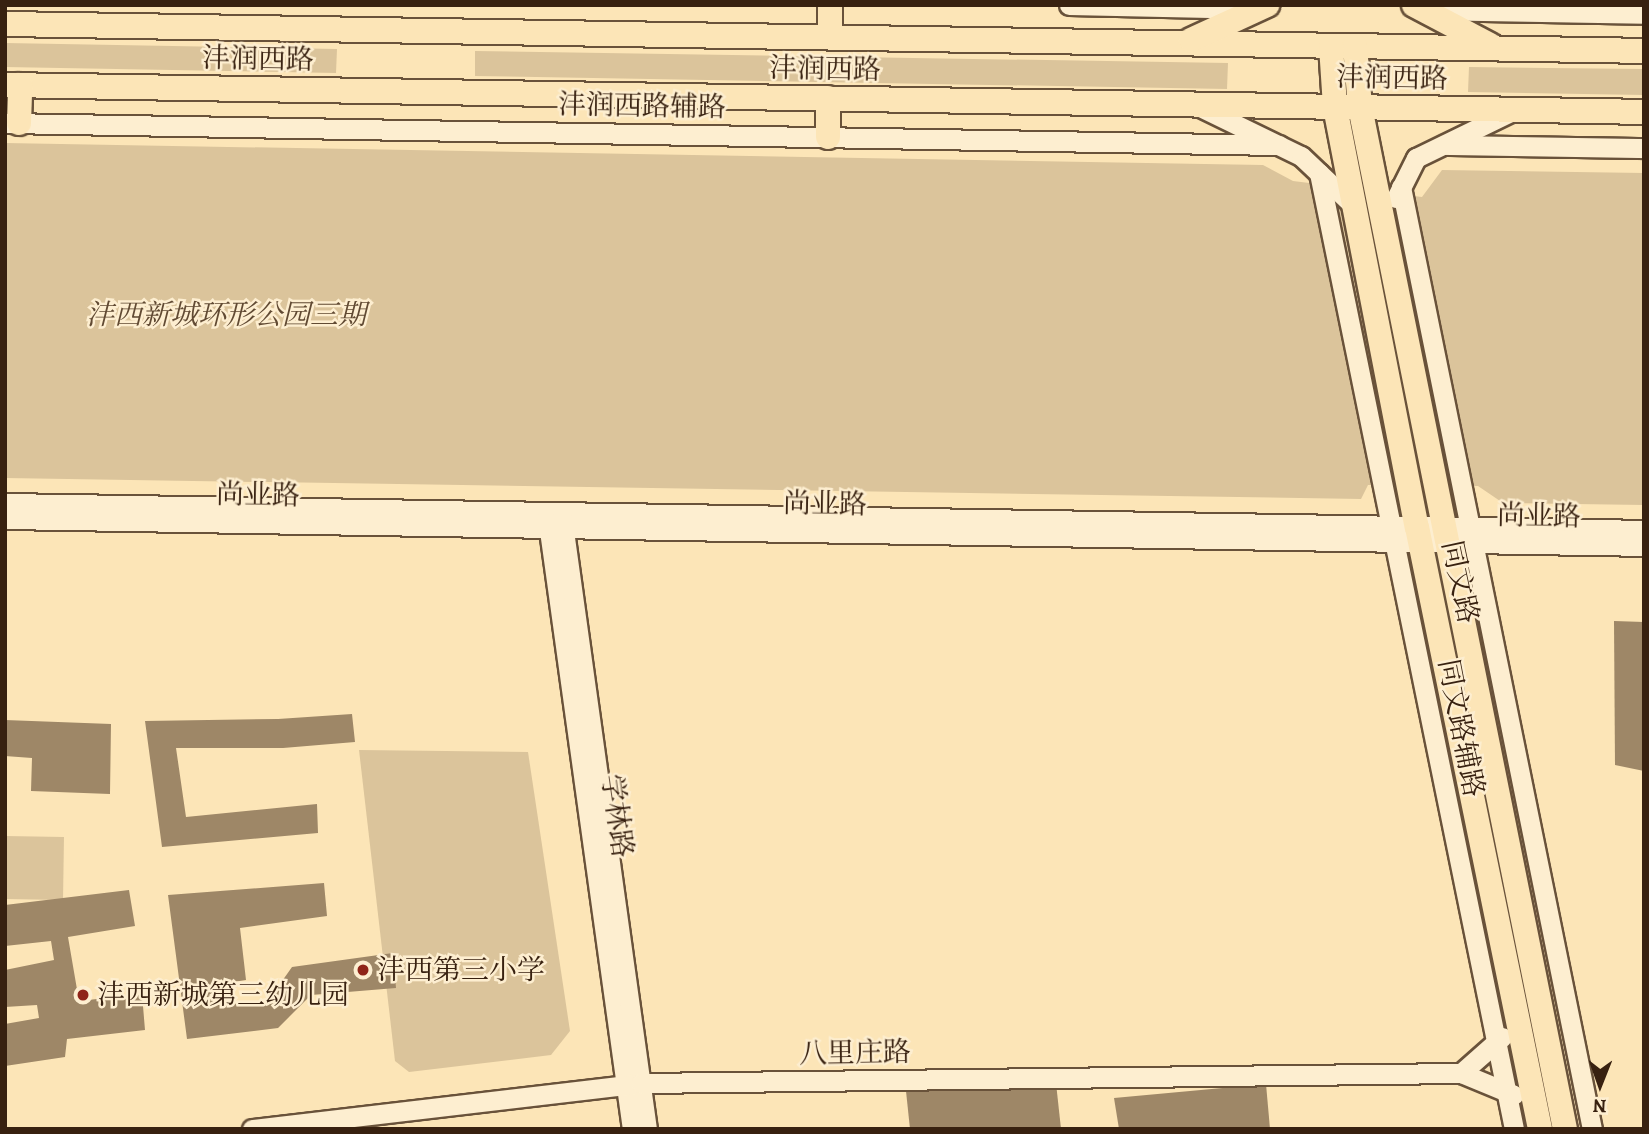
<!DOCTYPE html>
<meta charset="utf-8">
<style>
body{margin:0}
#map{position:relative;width:1649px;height:1134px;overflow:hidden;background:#fce5b7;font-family:Alegreya,"Noto Serif SC",serif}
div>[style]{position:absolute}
.green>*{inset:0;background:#dbc49b}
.building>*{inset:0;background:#9e8767}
.roads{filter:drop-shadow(2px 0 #69523a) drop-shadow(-2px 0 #69523a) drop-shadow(0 2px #69523a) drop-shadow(0 -2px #69523a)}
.minor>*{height:19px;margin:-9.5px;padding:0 9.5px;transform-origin:9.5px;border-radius:9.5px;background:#fdeed0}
.major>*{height:24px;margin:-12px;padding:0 12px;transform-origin:12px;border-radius:12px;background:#fce5b7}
.dots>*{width:19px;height:19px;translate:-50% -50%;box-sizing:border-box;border:4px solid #fdeed0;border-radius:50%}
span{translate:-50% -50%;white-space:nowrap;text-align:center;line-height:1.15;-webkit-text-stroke:5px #fdeed0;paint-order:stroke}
.street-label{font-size:28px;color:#382110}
.park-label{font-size:28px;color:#614a33;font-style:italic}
.poi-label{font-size:28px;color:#382110}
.left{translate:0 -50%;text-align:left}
.frame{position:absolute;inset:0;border:7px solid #382110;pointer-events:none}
.north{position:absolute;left:1565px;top:1050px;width:70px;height:70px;-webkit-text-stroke:5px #fdeed0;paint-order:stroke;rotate:181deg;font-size:19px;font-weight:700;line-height:28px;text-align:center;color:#382110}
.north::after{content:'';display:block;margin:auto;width:24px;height:32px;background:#382110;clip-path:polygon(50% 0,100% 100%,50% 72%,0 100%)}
</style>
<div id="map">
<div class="green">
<div style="clip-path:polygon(5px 43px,337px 49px,336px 73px,5px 67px)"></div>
<div style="clip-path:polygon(475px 51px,1228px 63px,1227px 89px,475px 76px)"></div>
<div style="clip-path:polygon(1469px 67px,1644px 69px,1644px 95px,1468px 92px)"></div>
<div style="clip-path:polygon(5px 143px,1263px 165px,1293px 181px,1422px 197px,1442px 170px,1644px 173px,1644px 505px,1503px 503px,1478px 486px,1368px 485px,1361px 499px,5px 478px)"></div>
<div style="clip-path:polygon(359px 750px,528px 752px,570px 1031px,551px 1055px,409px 1072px,395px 1061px)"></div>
<div style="clip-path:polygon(5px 836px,64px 837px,63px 900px,5px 899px)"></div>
</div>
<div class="building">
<div style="clip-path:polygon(1614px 621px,1644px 622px,1644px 771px,1615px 765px)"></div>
<div style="clip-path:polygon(352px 714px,355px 742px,283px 748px,176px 748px,186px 817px,317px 804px,318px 833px,162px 847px,145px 721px,278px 719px)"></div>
<div style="clip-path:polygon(5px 720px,111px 724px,110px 794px,31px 791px,32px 758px,5px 756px)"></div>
<div style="clip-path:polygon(324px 883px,327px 916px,240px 928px,246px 980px,214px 985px,216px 1005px,268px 1001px,292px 967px,393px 953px,396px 988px,311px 995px,278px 1028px,187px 1039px,168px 895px)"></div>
<div style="clip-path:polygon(129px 890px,135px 926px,68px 937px,79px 1001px,142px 994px,145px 1030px,67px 1039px,65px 1057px,5px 1066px,5px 1024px,39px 1018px,37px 1005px,5px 1007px,5px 970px,54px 960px,51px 941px,5px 946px,5px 905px)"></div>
<div style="clip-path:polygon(1056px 1083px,1061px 1129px,910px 1129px,906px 1091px)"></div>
<div style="clip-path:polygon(1266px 1084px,1270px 1129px,1119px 1129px,1114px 1098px)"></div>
</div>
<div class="roads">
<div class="minor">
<div style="left:1069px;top:5px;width:188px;rotate:1.2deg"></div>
<div style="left:1424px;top:10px;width:220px;rotate:1deg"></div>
<div style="left:1200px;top:107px;width:112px;rotate:25.9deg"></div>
<div style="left:1301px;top:156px;width:74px;rotate:43.4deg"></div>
<div style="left:5px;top:123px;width:1274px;rotate:0.99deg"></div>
<div style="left:1444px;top:145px;width:200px;rotate:0.9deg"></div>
<div style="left:1319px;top:173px;width:976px;rotate:78.47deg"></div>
<div style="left:1401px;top:187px;width:961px;rotate:78.54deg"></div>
<div style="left:1396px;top:198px;width:45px;rotate:-63.4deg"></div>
<div style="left:1416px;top:158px;width:108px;rotate:-25.9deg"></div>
<div style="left:5px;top:503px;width:1639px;rotate:0.94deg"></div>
<div style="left:547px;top:516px;width:619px;rotate:82.11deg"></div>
<div style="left:562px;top:516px;width:619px;rotate:82.11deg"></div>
<div style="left:5px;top:519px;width:1639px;rotate:0.94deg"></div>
<div style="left:1502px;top:1037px;width:55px;rotate:138.7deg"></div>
<div style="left:1461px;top:1073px;width:57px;rotate:22.5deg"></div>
<div style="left:252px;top:1129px;width:392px;rotate:-6.7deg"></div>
<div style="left:641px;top:1083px;width:820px;rotate:-0.7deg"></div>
</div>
<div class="major">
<div style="left:1414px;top:5px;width:86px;rotate:27.8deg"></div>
<div style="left:5px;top:24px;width:1639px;rotate:0.94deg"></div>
<div style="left:830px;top:37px;width:32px;rotate:-90deg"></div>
<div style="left:1191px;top:40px;width:84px;rotate:-24.7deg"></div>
<div style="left:1331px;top:46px;width:61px;rotate:86.2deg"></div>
<div style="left:1335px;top:107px;width:428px;rotate:79deg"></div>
<div style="left:1417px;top:527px;width:614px;rotate:78.45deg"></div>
<div style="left:1355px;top:46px;width:61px;rotate:85.3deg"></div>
<div style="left:1360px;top:107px;width:1042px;rotate:78.66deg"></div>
<div style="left:5px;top:85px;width:1639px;rotate:0.94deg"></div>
<div style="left:19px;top:123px;width:38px;rotate:-88deg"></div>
<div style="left:828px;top:137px;width:39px;rotate:-90deg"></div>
</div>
</div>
<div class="dots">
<div style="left:363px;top:970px;background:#8f2418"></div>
<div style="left:83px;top:995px;background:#8f2418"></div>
</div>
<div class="street-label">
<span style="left:258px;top:59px;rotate:1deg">沣润西路</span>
<span style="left:825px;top:69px;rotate:1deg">沣润西路</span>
<span style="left:1392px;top:78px;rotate:1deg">沣润西路</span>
<span style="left:642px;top:106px;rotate:1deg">沣润西路辅路</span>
<span style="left:258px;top:495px;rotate:1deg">尚业路</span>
<span style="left:825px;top:504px;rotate:1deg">尚业路</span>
<span style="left:1539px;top:516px;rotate:1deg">尚业路</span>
<span style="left:1460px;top:582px;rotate:78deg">同文路</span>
<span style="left:1461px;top:728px;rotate:79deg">同文路辅路</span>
<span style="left:617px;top:816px;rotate:82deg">学林路</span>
<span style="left:855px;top:1053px;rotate:-1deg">八里庄路</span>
</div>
<div class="park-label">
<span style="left:226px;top:315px">沣西新城环形公园三期</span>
</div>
<div class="poi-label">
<span class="left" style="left:377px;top:970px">沣西第三小学</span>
<span class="left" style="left:97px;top:995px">沣西新城第三幼儿园</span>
</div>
<div class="frame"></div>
<div class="north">N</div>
</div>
